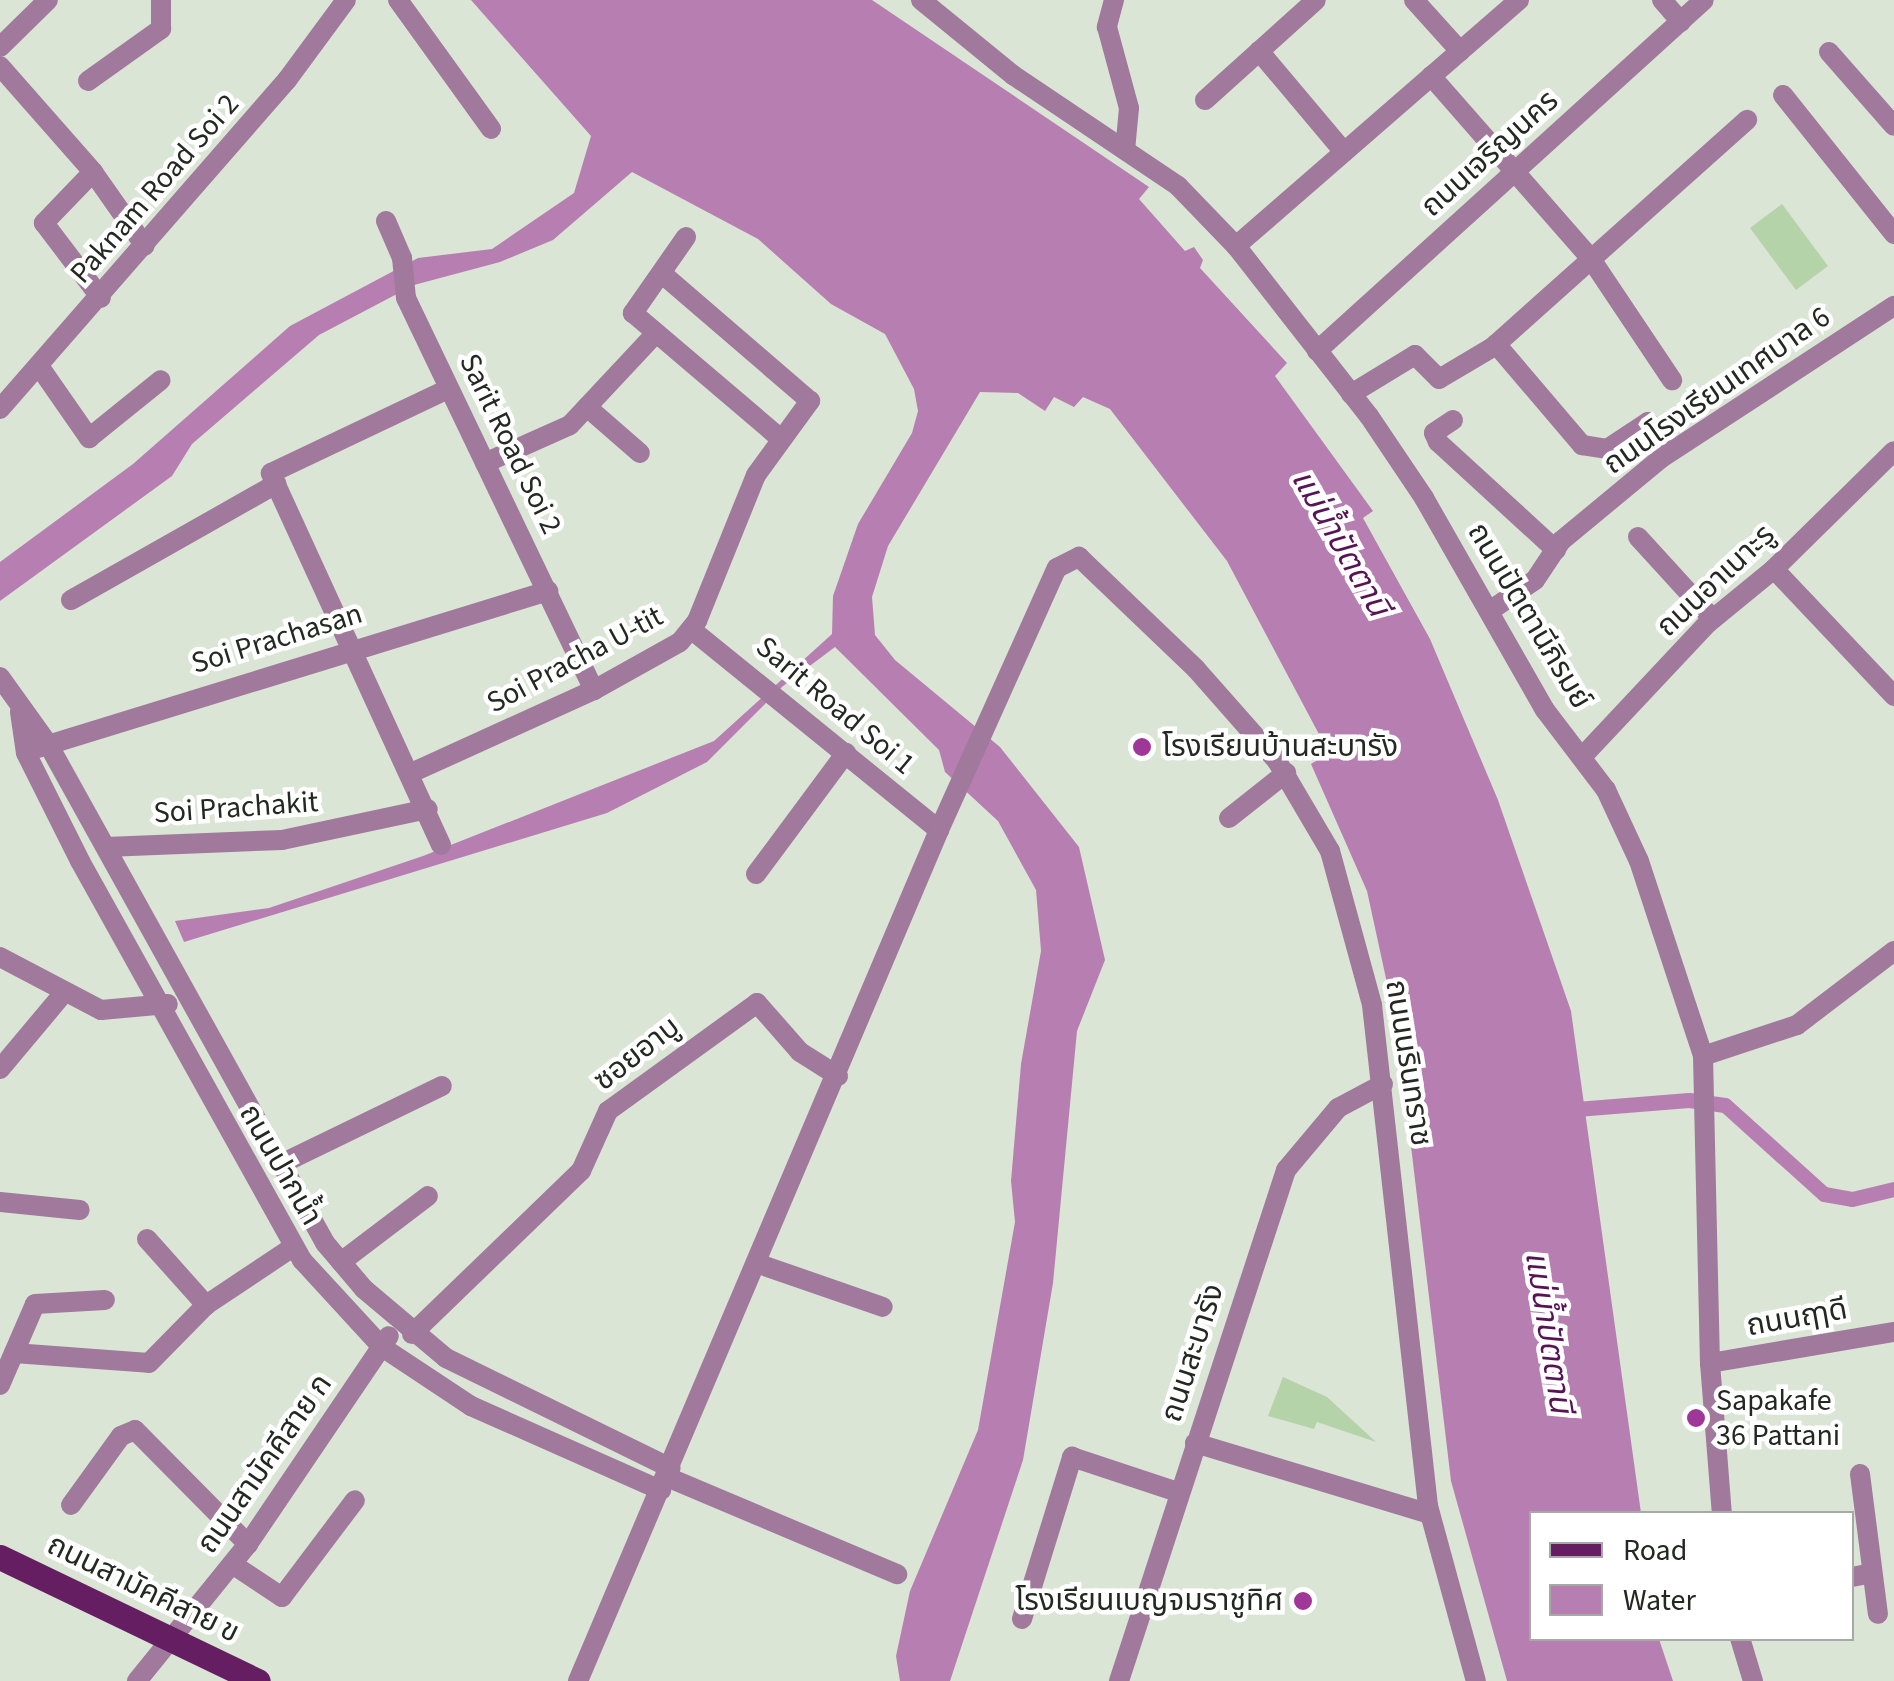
<!DOCTYPE html>
<meta charset="utf-8">
<style>
body{margin:0}
#map{position:relative;width:1894px;height:1681px;overflow:hidden;background:#dae5d5;font-family:"Source Sans 3","Noto Sans Thai",sans-serif}
div>[style]{position:absolute}
.green>*{inset:0;background:#b4d3a8}
.water>*{inset:0;background:#b77fb1}
.canal>*{height:15px;margin:-7.5px;padding:0 7.5px;transform-origin:7.5px;border-radius:7.5px;background:#b77fb1}
.minor>*{height:20px;margin:-10px;padding:0 10px;transform-origin:10px;border-radius:10px;background:#a0799c}
.major>*{height:25px;margin:-12.5px;padding:0 12.5px;transform-origin:12.5px;border-radius:12.5px;background:#651e61}
.dots>*{width:28px;height:28px;translate:-50% -50%;box-sizing:border-box;border:5px solid #fff;border-radius:50%}
span{translate:-50% -50%;white-space:nowrap;text-align:center;line-height:1.15;-webkit-text-stroke:9px #fff;paint-order:stroke}
.street-label{font-size:30px;color:#242822}
.poi-label{font-size:30px;color:#242822}
.left{translate:0 -50%;text-align:left}
.right{translate:-100% -50%;text-align:right}
.water-label{font-size:32px;color:#571353;font-style:italic}
.legend{position:absolute;left:1529px;top:1511px;width:325px;height:130px;box-sizing:border-box;background:#fff;border:2px solid #a7a9a7;margin:0;padding:12px 18px;list-style:none;font-size:30px;color:#242822}
.legend li{display:flex;align-items:center;gap:20px;height:50px}
.legend b{width:50px;border:2px solid #a7a9a7}
</style>
<div id="map">
<div class="green">
<div style="clip-path:polygon(1782px 204px,1828px 266px,1796px 290px,1750px 228px)"></div>
<div style="clip-path:polygon(1283px 1377px,1327px 1397px,1376px 1442px,1317px 1422px,1314px 1429px,1268px 1416px)"></div>
</div>
<div class="water">
<div style="clip-path:polygon(471px 0,872px 0,1149px 187px,1139px 199px,1185px 251px,1194px 247px,1203px 260px,1200px 268px,1287px 363px,1275px 376px,1373px 511px,1363px 518px,1430px 639px,1498px 800px,1571px 1011px,1641px 1513px,1532px 1514px,1532px 1638px,1659px 1639px,1673px 1681px,1507px 1681px,1451px 1481px,1397px 1029px,1367px 891px,1311px 764px,1329px 753px,1227px 561px,1110px 409px,1083px 397px,1074px 407px,1054px 397px,1045px 411px,1018px 393px,980px 392px,888px 546px,872px 597px,875px 635px,895px 660px,1000px 747px,1079px 847px,1105px 960px,1077px 1031px,1053px 1283px,1023px 1460px,950px 1681px,900px 1681px,896px 1656px,910px 1591px,978px 1430px,1015px 1222px,1011px 1181px,1021px 1064px,1041px 951px,1036px 890px,998px 821px,945px 772px,939px 750px,835px 647px,783px 686px,707px 762px,607px 813px,184px 942px,175px 921px,269px 908px,423px 856px,714px 741px,832px 634px,833px 596px,858px 524px,912px 433px,918px 411px,914px 389px,885px 334px,831px 304px,758px 239px,632px 172px,553px 240px,500px 262px,414px 285px,319px 335px,192px 444px,172px 476px,0 601px,0 562px,133px 464px,290px 326px,418px 258px,492px 249px,574px 193px,591px 136px)"></div>
</div>
<div class="canal">
<div style="left:1564px;top:1110px;width:125px;rotate:-4.6deg"></div>
<div style="left:1689px;top:1100px;width:36px;rotate:8deg"></div>
<div style="left:1725px;top:1105px;width:133px;rotate:42deg"></div>
<div style="left:1824px;top:1194px;width:28px;rotate:10deg"></div>
<div style="left:1852px;top:1199px;width:43px;rotate:-13.4deg"></div>
</div>
<div class="minor">
<div style="left:398px;top:0;width:159px;rotate:54.2deg"></div>
<div style="left:921px;top:0;width:119px;rotate:39.2deg"></div>
<div style="left:1013px;top:75px;width:199px;rotate:33.9deg"></div>
<div style="left:1178px;top:186px;width:83px;rotate:46deg"></div>
<div style="left:1236px;top:246px;width:216px;rotate:52deg"></div>
<div style="left:1369px;top:416px;width:99px;rotate:56.1deg"></div>
<div style="left:1424px;top:498px;width:244px;rotate:60.3deg"></div>
<div style="left:1545px;top:710px;width:101px;rotate:52.7deg"></div>
<div style="left:1606px;top:790px;width:78px;rotate:65.1deg"></div>
<div style="left:1639px;top:861px;width:205px;rotate:71.8deg"></div>
<div style="left:1703px;top:1056px;width:307px;rotate:88.7deg"></div>
<div style="left:1710px;top:1363px;width:151px;rotate:85.5deg"></div>
<div style="left:1114px;top:0;width:28px;rotate:105deg"></div>
<div style="left:1107px;top:27px;width:84px;rotate:74.8deg"></div>
<div style="left:1129px;top:108px;width:42px;rotate:95.4deg"></div>
<div style="left:1414px;top:0;width:69px;rotate:48deg"></div>
<div style="left:1662px;top:0;width:29px;rotate:49deg"></div>
<div style="left:0;top:47px;width:67px;rotate:-44.4deg"></div>
<div style="left:1259px;top:51px;width:132px;rotate:49.9deg"></div>
<div style="left:1829px;top:52px;width:98px;rotate:48.7deg"></div>
<div style="left:0;top:66px;width:141px;rotate:48.7deg"></div>
<div style="left:93px;top:172px;width:90px;rotate:54.9deg"></div>
<div style="left:1431px;top:76px;width:243px;rotate:48.8deg"></div>
<div style="left:1591px;top:259px;width:146px;rotate:56.2deg"></div>
<div style="left:88px;top:81px;width:90px;rotate:-35.5deg"></div>
<div style="left:161px;top:29px;width:29px;rotate:-90deg"></div>
<div style="left:1783px;top:95px;width:178px;rotate:51.4deg"></div>
<div style="left:1205px;top:100px;width:149px;rotate:-42deg"></div>
<div style="left:93px;top:172px;width:71px;rotate:133.9deg"></div>
<div style="left:44px;top:223px;width:94px;rotate:52.8deg"></div>
<div style="left:386px;top:221px;width:40px;rotate:66.6deg"></div>
<div style="left:402px;top:258px;width:40px;rotate:84.3deg"></div>
<div style="left:406px;top:298px;width:435px;rotate:64.4deg"></div>
<div style="left:686px;top:237px;width:93px;rotate:124.9deg"></div>
<div style="left:633px;top:313px;width:193px;rotate:40.4deg"></div>
<div style="left:1236px;top:246px;width:375px;rotate:-41deg"></div>
<div style="left:1496px;top:344px;width:133px;rotate:49.6deg"></div>
<div style="left:1582px;top:445px;width:25px;rotate:9deg"></div>
<div style="left:1607px;top:449px;width:49px;rotate:-33.4deg"></div>
<div style="left:1648px;top:422px;width:37px;rotate:56deg"></div>
<div style="left:1317px;top:351px;width:522px;rotate:-42.21deg"></div>
<div style="left:39px;top:366px;width:88px;rotate:55.2deg"></div>
<div style="left:89px;top:438px;width:92px;rotate:-38.9deg"></div>
<div style="left:1351px;top:394px;width:75px;rotate:-31.4deg"></div>
<div style="left:1415px;top:355px;width:34px;rotate:45deg"></div>
<div style="left:1439px;top:379px;width:63px;rotate:-30.7deg"></div>
<div style="left:1493px;top:347px;width:341px;rotate:-41.8deg"></div>
<div style="left:587px;top:407px;width:70px;rotate:41deg"></div>
<div style="left:0;top:409px;width:437px;rotate:-48.9deg"></div>
<div style="left:287px;top:80px;width:99px;rotate:-53.6deg"></div>
<div style="left:1453px;top:420px;width:23px;rotate:146deg"></div>
<div style="left:1434px;top:433px;width:10px;rotate:66deg"></div>
<div style="left:1438px;top:442px;width:160px;rotate:42.5deg"></div>
<div style="left:485px;top:463px;width:93px;rotate:-24.1deg"></div>
<div style="left:570px;top:425px;width:126px;rotate:-46.9deg"></div>
<div style="left:1638px;top:537px;width:111px;rotate:47.6deg"></div>
<div style="left:1774px;top:569px;width:175px;rotate:46.6deg"></div>
<div style="left:71px;top:600px;width:236px;rotate:-29.5deg"></div>
<div style="left:1491px;top:610px;width:53px;rotate:-34.3deg"></div>
<div style="left:1535px;top:580px;width:47px;rotate:-56.3deg"></div>
<div style="left:1561px;top:541px;width:129px;rotate:-39.6deg"></div>
<div style="left:1660px;top:459px;width:280px;rotate:-33.2deg"></div>
<div style="left:692px;top:630px;width:318px;rotate:39deg"></div>
<div style="left:0;top:677px;width:82px;rotate:54.4deg"></div>
<div style="left:48px;top:744px;width:571px;rotate:60.96deg"></div>
<div style="left:325px;top:1243px;width:60px;rotate:49.7deg"></div>
<div style="left:364px;top:1289px;width:107px;rotate:40.1deg"></div>
<div style="left:446px;top:1358px;width:250px;rotate:26.1deg"></div>
<div style="left:20px;top:712px;width:41px;rotate:81.7deg"></div>
<div style="left:26px;top:753px;width:121px;rotate:63.4deg"></div>
<div style="left:80px;top:861px;width:457px;rotate:60.9deg"></div>
<div style="left:302px;top:1260px;width:118px;rotate:47.4deg"></div>
<div style="left:382px;top:1347px;width:107px;rotate:33.5deg"></div>
<div style="left:471px;top:1406px;width:208px;rotate:23.9deg"></div>
<div style="left:38px;top:748px;width:534px;rotate:-17.11deg"></div>
<div style="left:1582px;top:757px;width:184px;rotate:-46.8deg"></div>
<div style="left:1708px;top:623px;width:85px;rotate:-39.3deg"></div>
<div style="left:1774px;top:569px;width:168px;rotate:-44.5deg"></div>
<div style="left:411px;top:773px;width:201px;rotate:-24.4deg"></div>
<div style="left:594px;top:690px;width:98px;rotate:-29.2deg"></div>
<div style="left:680px;top:642px;width:27px;rotate:-51deg"></div>
<div style="left:697px;top:621px;width:157px;rotate:-68deg"></div>
<div style="left:756px;top:475px;width:92px;rotate:-53.9deg"></div>
<div style="left:810px;top:401px;width:196px;rotate:-139.3deg"></div>
<div style="left:1229px;top:818px;width:73px;rotate:-38.3deg"></div>
<div style="left:441px;top:845px;width:409px;rotate:-114.6deg"></div>
<div style="left:271px;top:473px;width:196px;rotate:-25.4deg"></div>
<div style="left:106px;top:847px;width:176px;rotate:-2.3deg"></div>
<div style="left:282px;top:840px;width:149px;rotate:-12deg"></div>
<div style="left:756px;top:874px;width:151px;rotate:-53.4deg"></div>
<div style="left:0;top:957px;width:114px;rotate:27.7deg"></div>
<div style="left:101px;top:1010px;width:67px;rotate:-5.1deg"></div>
<div style="left:1703px;top:1056px;width:99px;rotate:-18.3deg"></div>
<div style="left:1797px;top:1025px;width:122px;rotate:-37.3deg"></div>
<div style="left:0;top:1069px;width:97px;rotate:-50deg"></div>
<div style="left:279px;top:1165px;width:181px;rotate:-25.9deg"></div>
<div style="left:0;top:1202px;width:80px;rotate:5.7deg"></div>
<div style="left:147px;top:1239px;width:89px;rotate:48.2deg"></div>
<div style="left:341px;top:1262px;width:109px;rotate:-37.2deg"></div>
<div style="left:756px;top:1263px;width:134px;rotate:19.1deg"></div>
<div style="left:412px;top:1334px;width:235px;rotate:-44deg"></div>
<div style="left:581px;top:1171px;width:66px;rotate:-65.8deg"></div>
<div style="left:608px;top:1111px;width:184px;rotate:-35.9deg"></div>
<div style="left:757px;top:1003px;width:65px;rotate:48.7deg"></div>
<div style="left:800px;top:1052px;width:45px;rotate:32.3deg"></div>
<div style="left:14px;top:1353px;width:135px;rotate:4.2deg"></div>
<div style="left:149px;top:1363px;width:81px;rotate:-45.5deg"></div>
<div style="left:206px;top:1305px;width:105px;rotate:-33.7deg"></div>
<div style="left:1710px;top:1363px;width:187px;rotate:-9.6deg"></div>
<div style="left:0;top:1385px;width:88px;rotate:-66.6deg"></div>
<div style="left:35px;top:1304px;width:70px;rotate:-3.3deg"></div>
<div style="left:1195px;top:1443px;width:245px;rotate:16.8deg"></div>
<div style="left:1860px;top:1474px;width:141px;rotate:82.7deg"></div>
<div style="left:667px;top:1477px;width:250px;rotate:22.9deg"></div>
<div style="left:71px;top:1505px;width:85px;rotate:-54.1deg"></div>
<div style="left:121px;top:1436px;width:15px;rotate:-23deg"></div>
<div style="left:135px;top:1430px;width:161px;rotate:45.3deg"></div>
<div style="left:232px;top:1564px;width:60px;rotate:33.4deg"></div>
<div style="left:282px;top:1597px;width:121px;rotate:-53deg"></div>
<div style="left:1852px;top:1577px;width:20px;rotate:-11deg"></div>
<div style="left:1022px;top:1619px;width:170px;rotate:-72.8deg"></div>
<div style="left:1072px;top:1457px;width:112px;rotate:18.3deg"></div>
<div style="left:1740px;top:1638px;width:45px;rotate:73.2deg"></div>
<div style="left:137px;top:1681px;width:176px;rotate:-51deg"></div>
<div style="left:248px;top:1544px;width:251px;rotate:-55.9deg"></div>
<div style="left:578px;top:1681px;width:924px;rotate:-67.01deg"></div>
<div style="left:939px;top:830px;width:287px;rotate:-65.8deg"></div>
<div style="left:1057px;top:568px;width:25px;rotate:-27deg"></div>
<div style="left:1079px;top:557px;width:162px;rotate:43.7deg"></div>
<div style="left:1196px;top:669px;width:123px;rotate:48.6deg"></div>
<div style="left:1277px;top:761px;width:104px;rotate:59.5deg"></div>
<div style="left:1330px;top:851px;width:160px;rotate:74.7deg"></div>
<div style="left:1372px;top:1005px;width:504px;rotate:83.62deg"></div>
<div style="left:1428px;top:1506px;width:181px;rotate:74.7deg"></div>
<div style="left:1119px;top:1681px;width:538px;rotate:-71.9deg"></div>
<div style="left:1286px;top:1170px;width:81px;rotate:-50deg"></div>
<div style="left:1338px;top:1108px;width:51px;rotate:-28.1deg"></div>
</div>
<div class="major">
<div style="left:0;top:1557px;width:286px;rotate:25.7deg"></div>
</div>
<div class="dots">
<div style="left:1142px;top:747px;background:#9f3799"></div>
<div style="left:1696px;top:1418px;background:#9f3799"></div>
<div style="left:1303px;top:1601px;background:#9f3799"></div>
</div>
<div class="street-label">
<span style="left:1490px;top:154px;rotate:-42deg">ถนนเจริญนคร</span>
<span style="left:155px;top:189px;rotate:-49deg">Paknam Road Soi 2</span>
<span style="left:1717px;top:391px;rotate:-35deg">ถนนโรงเรียนเทศบาล 6</span>
<span style="left:510px;top:444px;rotate:64deg">Sarit Road Soi 2</span>
<span style="left:1716px;top:581px;rotate:-43deg">ถนนอาเนาะรู</span>
<span style="left:1529px;top:616px;rotate:59deg">ถนนปัตตานีภิรมย์</span>
<span style="left:277px;top:639px;rotate:-17deg">Soi Prachasan</span>
<span style="left:575px;top:660px;rotate:-28deg">Soi Pracha U-tit</span>
<span style="left:835px;top:706px;rotate:40deg">Sarit Road Soi 1</span>
<span style="left:236px;top:808px;rotate:-4deg">Soi Prachakit</span>
<span style="left:637px;top:1054px;rotate:-38deg">ซอยอาบู</span>
<span style="left:1408px;top:1063px;rotate:81deg">ถนนนรินทราช</span>
<span style="left:280px;top:1165px;rotate:60deg">ถนนปากน้ำ</span>
<span style="left:1797px;top:1318px;rotate:-10deg">ถนนฤๅดี</span>
<span style="left:1193px;top:1353px;rotate:-72deg">ถนนสะบารัง</span>
<span style="left:265px;top:1464px;rotate:-55deg">ถนนสามัคคีสาย ก</span>
<span style="left:143px;top:1589px;rotate:26deg">ถนนสามัคคีสาย ข</span>
</div>
<div class="poi-label">
<span class="left" style="left:1162px;top:747px">โรงเรียนบ้านสะบารัง</span>
<span class="left" style="left:1716px;top:1418px">Sapakafe<br>36 Pattani</span>
<span class="right" style="left:1283px;top:1601px">โรงเรียนเบญจมราชูทิศ</span>
</div>
<div class="water-label">
<span style="left:1340px;top:543px;rotate:60deg">แม่น้ำปัตตานี</span>
<span style="left:1548px;top:1332px;rotate:81deg">แม่น้ำปัตตานี</span>
</div>
<ul class="legend">
<li><b style="height:12px;background:#651e61"></b>Road</li>
<li><b style="height:28px;background:#b77fb1"></b>Water</li>
</ul>
</div>
